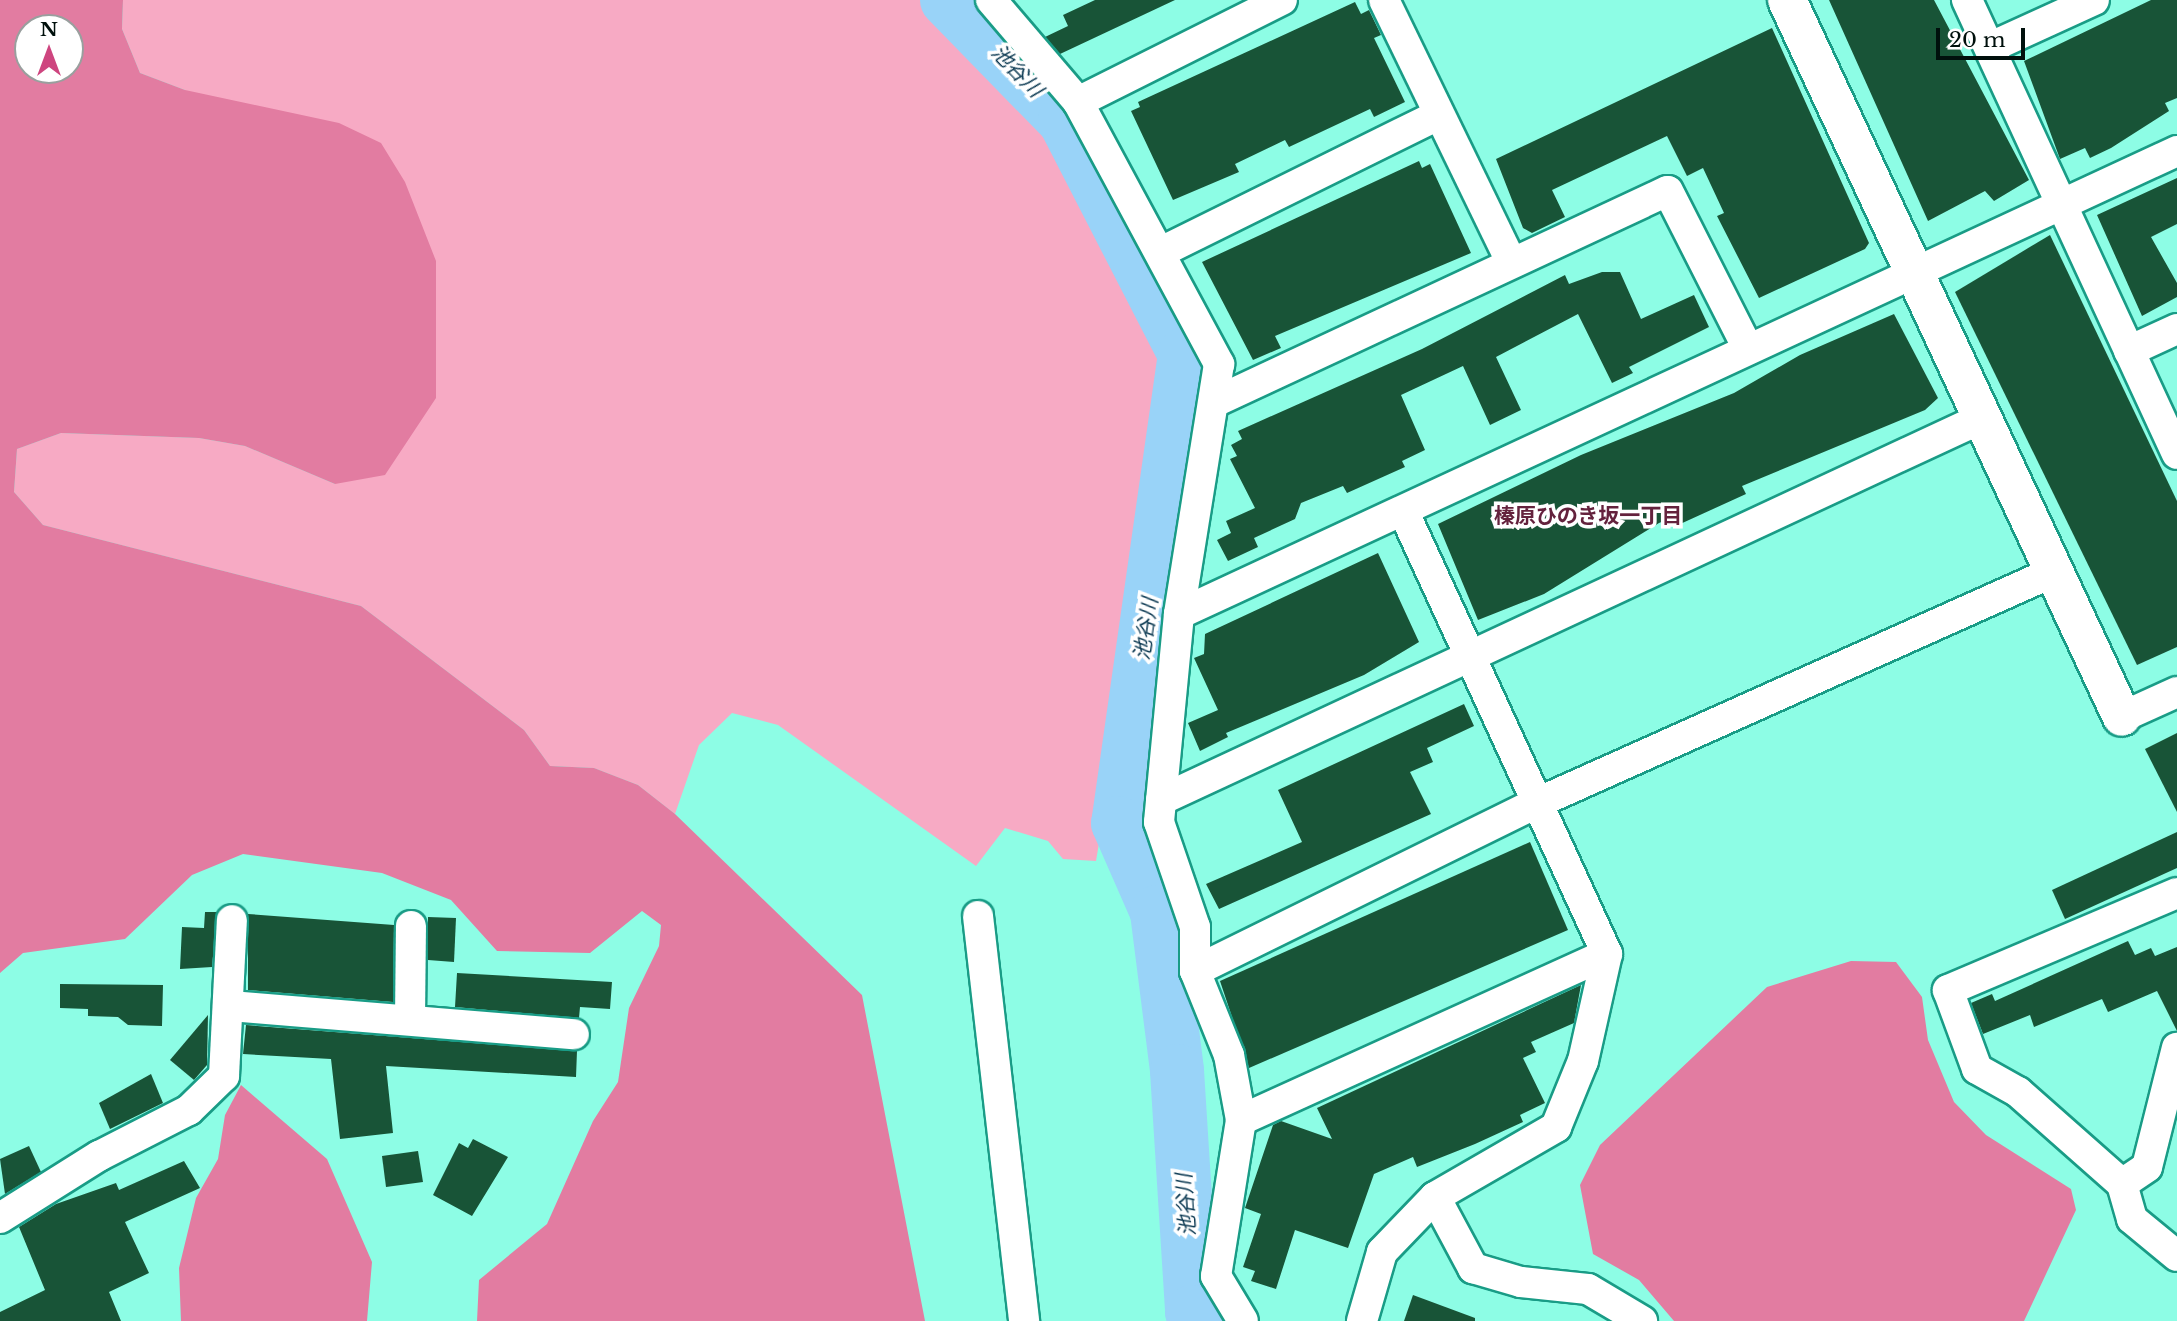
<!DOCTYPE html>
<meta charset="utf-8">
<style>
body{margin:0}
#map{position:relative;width:2177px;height:1321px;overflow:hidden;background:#8dfde5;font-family:"Libre Baskerville","Noto Sans JP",serif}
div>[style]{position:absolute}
.green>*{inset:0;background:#f7aac4}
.forest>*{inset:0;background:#e27ca1}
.river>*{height:54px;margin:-27px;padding:0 27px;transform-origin:27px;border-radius:27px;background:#99d3f8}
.building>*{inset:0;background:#185437}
.roads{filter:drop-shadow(2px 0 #199c86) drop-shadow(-2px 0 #199c86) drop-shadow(0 2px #199c86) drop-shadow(0 -2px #199c86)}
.street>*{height:30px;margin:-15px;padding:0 15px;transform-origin:15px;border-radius:15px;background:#fff}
.secondary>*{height:38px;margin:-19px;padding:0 19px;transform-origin:19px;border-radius:19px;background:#fff}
span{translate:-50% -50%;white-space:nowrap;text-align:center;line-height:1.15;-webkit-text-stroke:7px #fff;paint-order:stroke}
.water-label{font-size:21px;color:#0a3851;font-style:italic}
.neighbourhood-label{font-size:21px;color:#64223d;font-weight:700}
.north{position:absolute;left:14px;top:14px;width:70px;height:70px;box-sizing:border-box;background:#fff;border:2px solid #999f9e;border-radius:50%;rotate:0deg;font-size:19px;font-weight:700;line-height:28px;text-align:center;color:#00100c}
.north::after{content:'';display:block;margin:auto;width:24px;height:32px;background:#ce457f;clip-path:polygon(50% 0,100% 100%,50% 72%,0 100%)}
.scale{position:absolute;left:1936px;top:28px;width:89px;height:32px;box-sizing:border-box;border:4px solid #00100c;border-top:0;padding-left:9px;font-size:21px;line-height:24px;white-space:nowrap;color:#00100c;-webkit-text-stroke:5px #fff;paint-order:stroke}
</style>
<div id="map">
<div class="green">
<div style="clip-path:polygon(123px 0,926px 0,1055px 133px,1169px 362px,1173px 407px,1096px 861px,1063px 859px,1048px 841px,1005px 828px,976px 866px,778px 725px,732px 713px,699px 745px,675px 814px,638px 785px,594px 768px,550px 766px,524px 730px,361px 606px,43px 525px,14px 492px,17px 449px,61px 433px,199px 438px,245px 446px,335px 484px,185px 90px,140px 73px,122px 29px)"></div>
</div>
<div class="forest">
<div style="clip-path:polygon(evenodd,0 0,123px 0,122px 29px,140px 73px,185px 90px,339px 123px,381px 143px,405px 182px,436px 261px,436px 398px,385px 475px,335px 484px,245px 446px,199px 438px,61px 433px,17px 449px,14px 492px,43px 525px,361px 606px,524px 730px,550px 766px,594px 768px,638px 785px,675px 814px,862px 995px,925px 1321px,477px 1321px,479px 1280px,547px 1224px,593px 1121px,618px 1082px,629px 1008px,659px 946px,661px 925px,642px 911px,590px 953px,497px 951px,451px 900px,382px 873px,243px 854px,192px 875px,125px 939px,23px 953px,0 973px,0 0,70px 28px,70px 70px,28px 70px,28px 28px,70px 28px)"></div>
<div style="clip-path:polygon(1851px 961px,1896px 962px,1922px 997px,1928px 1040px,1954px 1102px,1986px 1135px,2071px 1189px,2076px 1210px,2024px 1321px,1674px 1321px,1639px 1280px,1593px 1254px,1580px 1185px,1600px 1145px,1767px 987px)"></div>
<div style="clip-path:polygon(241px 1085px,327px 1159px,372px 1262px,367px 1321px,181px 1321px,179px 1268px,196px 1198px,218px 1159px,225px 1115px)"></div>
</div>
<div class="river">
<div style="left:947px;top:0;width:169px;rotate:45.7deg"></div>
<div style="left:1065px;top:121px;width:262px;rotate:62.8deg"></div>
<div style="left:1185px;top:354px;width:474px;rotate:98.1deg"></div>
<div style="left:1118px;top:823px;width:97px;rotate:66.3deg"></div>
<div style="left:1157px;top:912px;width:160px;rotate:82.8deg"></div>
<div style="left:1177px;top:1071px;width:241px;rotate:86.4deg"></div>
<div style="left:1192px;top:1312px;width:13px;rotate:42deg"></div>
</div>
<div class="building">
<div style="clip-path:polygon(1095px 0,1175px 0,1060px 54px,1045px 37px,1068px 26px,1063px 15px)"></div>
<div style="clip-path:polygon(1829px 0,1934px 0,2029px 180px,1994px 201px,1985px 191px,1928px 221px)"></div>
<div style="clip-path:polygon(2151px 0,2177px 0,2177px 98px,2165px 103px,2169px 111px,2111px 148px,2090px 158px,2085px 148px,2060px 159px,2024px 61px)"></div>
<div style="clip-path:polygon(1355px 2px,1361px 14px,1369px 10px,1381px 35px,1374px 38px,1405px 102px,1374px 117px,1370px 109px,1289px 147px,1285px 140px,1235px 164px,1239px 172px,1173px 200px,1131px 111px,1140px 107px,1138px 102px)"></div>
<div style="clip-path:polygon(1772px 28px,1869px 243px,1865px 249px,1759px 298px,1717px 216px,1724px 213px,1703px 168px,1687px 176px,1667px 136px,1552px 190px,1565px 217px,1532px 233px,1523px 228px,1496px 159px)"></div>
<div style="clip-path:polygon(1419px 161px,1422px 168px,1430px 164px,1471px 253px,1275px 336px,1281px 348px,1253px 360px,1202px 262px)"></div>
<div style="clip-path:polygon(2177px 178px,2177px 224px,2151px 237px,2177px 283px,2177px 297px,2142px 316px,2097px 215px)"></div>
<div style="clip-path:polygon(2050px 235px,2177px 501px,2177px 647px,2137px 665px,1955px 292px)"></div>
<div style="clip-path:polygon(1602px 272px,1620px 272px,1641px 319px,1694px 295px,1709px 327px,1629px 367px,1633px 373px,1612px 383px,1578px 314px,1496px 357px,1521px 410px,1490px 425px,1463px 366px,1401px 395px,1425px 450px,1402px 461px,1405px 467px,1347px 493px,1343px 486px,1301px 503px,1295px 519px,1254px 538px,1258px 547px,1228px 561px,1217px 540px,1231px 533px,1226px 521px,1255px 508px,1230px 459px,1237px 456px,1231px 445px,1242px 439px,1238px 431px,1422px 349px,1565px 275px,1569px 284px)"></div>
<div style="clip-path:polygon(1894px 314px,1938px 398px,1925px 410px,1742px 486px,1746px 494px,1678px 525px,1674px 517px,1659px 523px,1544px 594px,1478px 620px,1438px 524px,1581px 455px,1734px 393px,1800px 355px)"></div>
<div style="clip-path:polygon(1378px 553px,1419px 642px,1364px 675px,1226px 733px,1228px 737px,1200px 751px,1188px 723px,1218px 710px,1194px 658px,1204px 654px,1205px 634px)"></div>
<div style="clip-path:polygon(1464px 704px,1474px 726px,1427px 748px,1433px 762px,1410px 772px,1431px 814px,1219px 909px,1206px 884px,1302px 842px,1278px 790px)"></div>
<div style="clip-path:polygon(2177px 733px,2177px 812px,2145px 749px)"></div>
<div style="clip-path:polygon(2177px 832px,2177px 868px,2065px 919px,2052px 890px)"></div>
<div style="clip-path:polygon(1530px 842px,1568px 930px,1249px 1068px,1220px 981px)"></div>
<div style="clip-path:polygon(205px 912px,217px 912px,212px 967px,180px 969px,182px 927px,204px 928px)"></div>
<div style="clip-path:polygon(248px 914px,394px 925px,393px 1002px,248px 990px)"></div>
<div style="clip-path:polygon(428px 917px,456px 918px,454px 962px,428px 960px)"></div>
<div style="clip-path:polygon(2128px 941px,2135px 955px,2151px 948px,2155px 956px,2177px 947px,2177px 1031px,2157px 991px,2108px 1012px,2102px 999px,2034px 1027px,2030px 1015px,1983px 1034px,1971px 1003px,1992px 994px,1995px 1001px)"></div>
<div style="clip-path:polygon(457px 973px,612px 982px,610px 1009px,580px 1007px,579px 1018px,455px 1007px)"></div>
<div style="clip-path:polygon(60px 984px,163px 985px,162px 1026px,128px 1025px,118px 1017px,88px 1016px,88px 1009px,60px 1008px)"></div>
<div style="clip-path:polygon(1581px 985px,1574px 1023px,1531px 1042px,1536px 1052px,1523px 1058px,1545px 1103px,1520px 1115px,1523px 1122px,1475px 1144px,1417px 1167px,1413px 1157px,1374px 1174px,1348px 1248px,1295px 1230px,1276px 1289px,1251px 1281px,1255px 1271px,1243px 1267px,1261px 1214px,1245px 1208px,1273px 1125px,1281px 1121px,1332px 1139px,1317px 1108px)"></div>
<div style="clip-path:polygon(208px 1015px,207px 1065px,194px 1080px,170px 1060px)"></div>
<div style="clip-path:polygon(246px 1025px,577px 1051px,576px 1077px,386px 1066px,393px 1133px,340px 1139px,331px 1059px,243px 1054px)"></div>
<div style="clip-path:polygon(151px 1074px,163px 1103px,110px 1129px,99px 1103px)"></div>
<div style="clip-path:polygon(473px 1139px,508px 1157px,472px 1216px,433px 1195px,459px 1143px,468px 1148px)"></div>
<div style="clip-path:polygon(29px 1146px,41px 1172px,5px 1194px,0 1159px)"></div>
<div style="clip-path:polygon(418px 1151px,423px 1182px,386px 1187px,382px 1156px)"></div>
<div style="clip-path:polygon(184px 1161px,200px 1188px,125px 1222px,149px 1273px,109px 1292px,121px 1321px,0 1321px,0 1312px,45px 1290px,19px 1227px,56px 1204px,116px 1183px,119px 1190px)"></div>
<div style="clip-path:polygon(1413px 1295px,1475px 1318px,1475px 1321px,1404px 1321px)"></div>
</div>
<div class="roads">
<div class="street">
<div style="left:991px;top:0;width:134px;rotate:49.5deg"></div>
<div style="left:1078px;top:102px;width:298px;rotate:61.7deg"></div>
<div style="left:1219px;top:364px;width:253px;rotate:99.1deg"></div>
<div style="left:1179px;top:614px;width:209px;rotate:95.5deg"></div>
<div style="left:1159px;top:822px;width:111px;rotate:71.1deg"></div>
<div style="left:1195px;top:927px;width:44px;rotate:90deg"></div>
<div style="left:1195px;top:971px;width:91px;rotate:68deg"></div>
<div style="left:1229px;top:1055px;width:66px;rotate:79.5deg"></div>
<div style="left:1241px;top:1120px;width:158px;rotate:99.1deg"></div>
<div style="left:1216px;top:1276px;width:52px;rotate:59deg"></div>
<div style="left:1384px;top:0;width:289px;rotate:64.1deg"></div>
<div style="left:1967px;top:0;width:500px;rotate:65.18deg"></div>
<div style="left:1991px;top:47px;width:113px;rotate:-24.5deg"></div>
<div style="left:1078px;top:102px;width:228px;rotate:-26.6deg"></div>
<div style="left:1161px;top:252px;width:309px;rotate:-26.3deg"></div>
<div style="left:2129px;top:351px;width:53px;rotate:-24.6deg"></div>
<div style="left:1217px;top:401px;width:497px;rotate:-25deg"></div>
<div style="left:1668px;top:191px;width:177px;rotate:63.1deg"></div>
<div style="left:1179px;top:614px;width:1100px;rotate:-24.89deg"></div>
<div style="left:2122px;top:717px;width:60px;rotate:-24.4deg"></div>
<div style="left:1161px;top:800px;width:906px;rotate:-24.95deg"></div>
<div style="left:2177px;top:893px;width:249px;rotate:157deg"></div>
<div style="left:1948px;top:990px;width:84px;rotate:69.8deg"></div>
<div style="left:1977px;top:1069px;width:47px;rotate:29.3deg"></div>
<div style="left:2018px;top:1092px;width:139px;rotate:41.5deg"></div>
<div style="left:2122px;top:1184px;width:36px;rotate:74deg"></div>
<div style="left:2132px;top:1219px;width:58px;rotate:39.4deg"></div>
<div style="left:978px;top:916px;width:408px;rotate:83.5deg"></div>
<div style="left:1195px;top:971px;width:381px;rotate:-26.2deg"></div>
<div style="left:1537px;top:803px;width:563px;rotate:-24.11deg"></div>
<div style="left:230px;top:1006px;width:345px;rotate:4.7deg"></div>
<div style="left:410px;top:1019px;width:93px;rotate:-89.4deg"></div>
<div style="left:1241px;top:1120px;width:402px;rotate:-24.4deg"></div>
<div style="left:2122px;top:1184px;width:30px;rotate:-34deg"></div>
<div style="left:2147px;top:1167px;width:123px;rotate:-75.9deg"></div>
<div style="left:1435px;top:1197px;width:81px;rotate:61.8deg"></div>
<div style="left:1473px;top:1268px;width:50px;rotate:16.3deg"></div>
<div style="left:1521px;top:1282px;width:67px;rotate:6deg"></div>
<div style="left:1588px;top:1289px;width:63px;rotate:30.7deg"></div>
<div style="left:0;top:1218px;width:117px;rotate:-32.1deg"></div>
<div style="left:99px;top:1156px;width:101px;rotate:-27.1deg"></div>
<div style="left:189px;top:1110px;width:49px;rotate:-44.2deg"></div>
<div style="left:224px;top:1076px;width:156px;rotate:-87.1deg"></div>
<div style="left:1362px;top:1321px;width:72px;rotate:-73.8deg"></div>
<div style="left:1382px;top:1252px;width:76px;rotate:-46.1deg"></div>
<div style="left:1435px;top:1197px;width:140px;rotate:-30deg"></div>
<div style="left:1556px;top:1127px;width:71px;rotate:-67.8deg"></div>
<div style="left:1583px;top:1061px;width:110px;rotate:-77.4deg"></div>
<div style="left:1607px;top:954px;width:486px;rotate:-114.7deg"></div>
</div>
<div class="secondary">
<div style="left:1787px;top:0;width:791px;rotate:64.96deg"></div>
</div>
</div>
<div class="water-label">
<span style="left:1017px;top:71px;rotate:46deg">池谷川</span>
<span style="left:1146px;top:629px;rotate:-82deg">池谷川</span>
<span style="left:1186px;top:1205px;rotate:-94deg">池谷川</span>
</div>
<div class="neighbourhood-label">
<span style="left:1588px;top:516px">榛原ひのき坂一丁目</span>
</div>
<div class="north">N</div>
<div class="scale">20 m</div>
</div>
